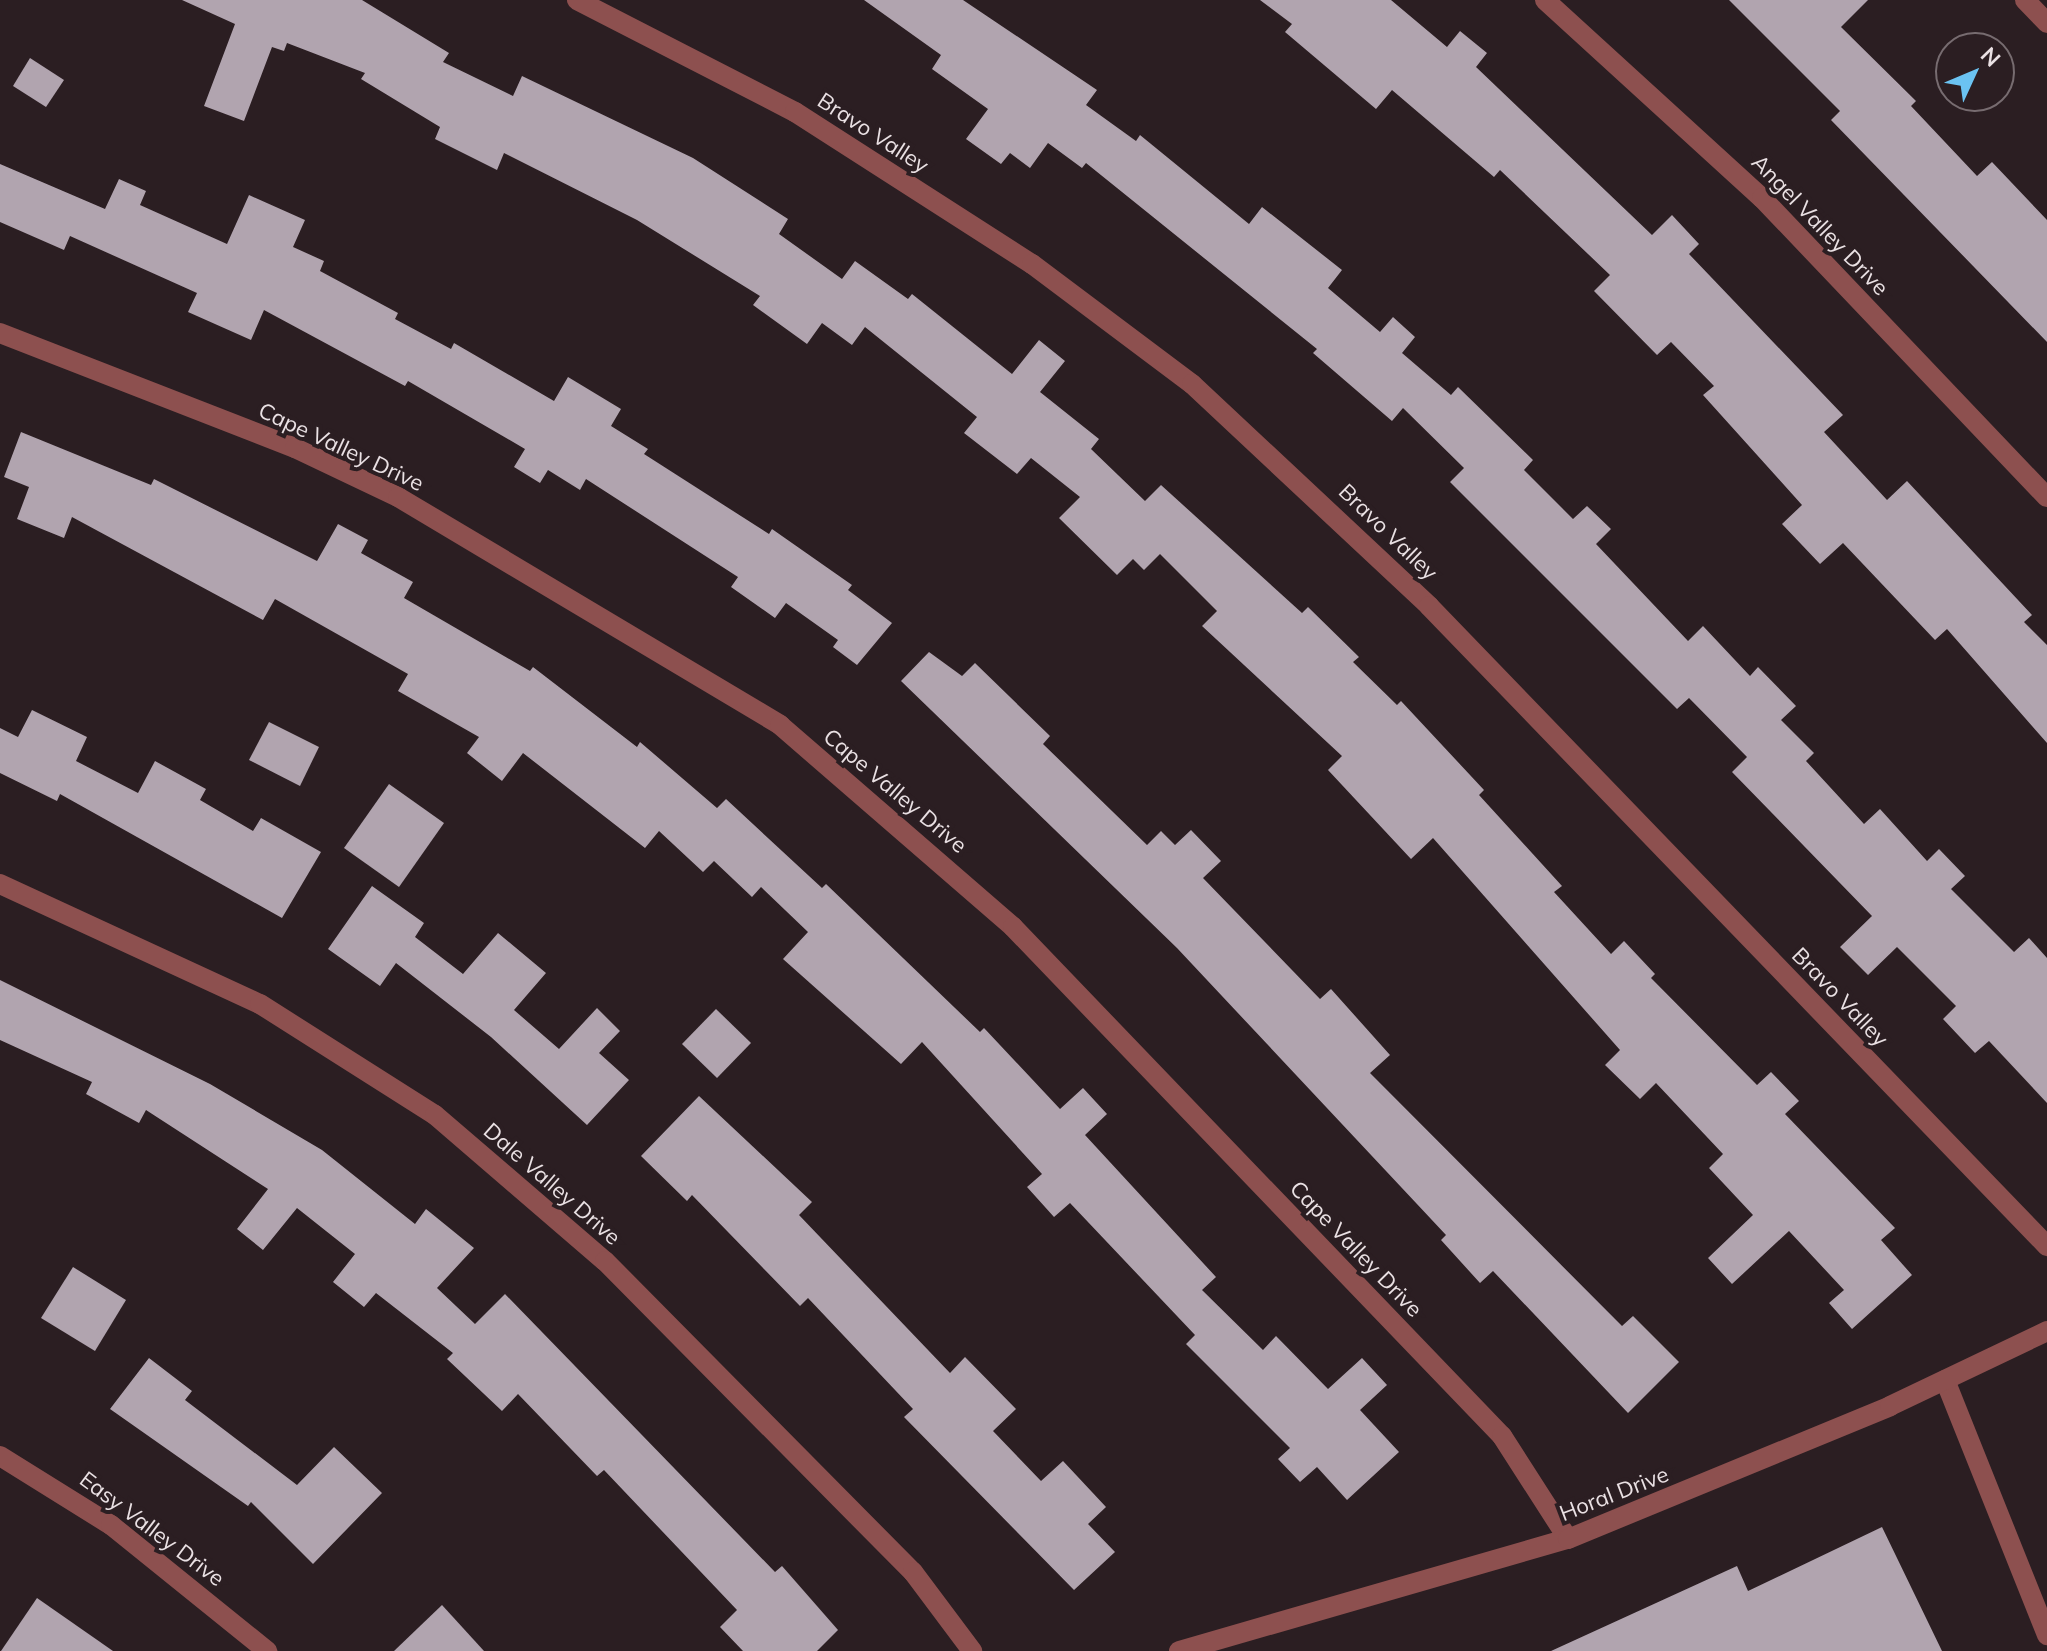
<!DOCTYPE html>
<style>
body{margin:0}
#map{position:relative;width:2047px;height:1651px;overflow:hidden;background:#2b1e22;font-family:Mulish,sans-serif}
div>[style]{position:absolute}
.building>*{inset:0;background:#b1a4af}
.minor>*{height:20px;margin:-10px;padding:0 10px;transform-origin:10px;border-radius:10px;background:#8d504f}
span{translate:-50% -50%;white-space:nowrap;text-align:center;line-height:1.15;-webkit-text-stroke:8px #2b1e22;paint-order:stroke}
.street-label{font-size:22px;color:#eae1e4}
.north{position:absolute;left:1935px;top:32px;width:80px;height:80px;box-sizing:border-box;background:#2b1e22;border:2px solid #776c70;border-radius:50%;rotate:46deg;font-size:22px;font-weight:700;line-height:32px;text-align:center;color:#eae1e4}
.north::after{content:'';display:block;margin:auto;width:28px;height:36px;background:#6bc3f2;clip-path:polygon(50% 0,100% 100%,50% 72%,0 100%)}
</style>
<div id="map">
<div class="building">
<div style="clip-path:polygon(182px 0,362px 0,449px 53px,443px 62px,513px 96px,522px 76px,693px 158px,788px 219px,779px 234px,842px 279px,855px 261px,908px 299px,912px 294px,1012px 374px,1039px 340px,1065px 361px,1040px 392px,1099px 439px,1091px 449px,1145px 501px,1161px 485px,1302px 613px,1308px 607px,1359px 657px,1353px 662px,1397px 705px,1401px 701px,1484px 790px,1479px 795px,1562px 886px,1554px 892px,1611px 954px,1624px 941px,1655px 974px,1651px 978px,1757px 1085px,1771px 1072px,1799px 1101px,1785px 1114px,1895px 1228px,1881px 1240px,1912px 1275px,1852px 1329px,1829px 1303px,1844px 1290px,1789px 1231px,1732px 1284px,1708px 1258px,1753px 1215px,1709px 1168px,1723px 1154px,1656px 1083px,1640px 1099px,1605px 1065px,1620px 1050px,1433px 838px,1411px 859px,1328px 770px,1342px 756px,1202px 626px,1217px 611px,1160px 554px,1144px 570px,1133px 559px,1117px 575px,1059px 518px,1080px 497px,1031px 458px,1017px 474px,964px 433px,977px 417px,865px 327px,852px 345px,822px 323px,807px 344px,753px 305px,760px 296px,637px 220px,504px 153px,497px 170px,435px 139px,440px 127px,361px 79px,365px 73px,287px 43px,284px 51px,272px 47px,244px 121px,204px 106px,235px 24px)"></div>
<div style="clip-path:polygon(864px 0,963px 0,1097px 90px,1086px 105px,1136px 141px,1140px 135px,1249px 224px,1262px 207px,1342px 270px,1328px 288px,1380px 332px,1393px 317px,1415px 337px,1402px 353px,1451px 395px,1458px 387px,1533px 460px,1524px 470px,1573px 519px,1587px 506px,1611px 529px,1596px 544px,1688px 641px,1703px 626px,1750px 676px,1758px 667px,1796px 706px,1781px 720px,1814px 753px,1806px 761px,1864px 824px,1880px 809px,1927px 861px,1939px 849px,1965px 876px,1951px 889px,2014px 952px,2029px 938px,2047px 958px,2047px 1103px,1989px 1041px,1975px 1053px,1943px 1019px,1956px 1006px,1897px 947px,1868px 975px,1840px 947px,1872px 916px,1732px 772px,1747px 757px,1689px 698px,1677px 709px,1450px 482px,1464px 468px,1403px 408px,1392px 421px,1313px 353px,1317px 349px,1086px 163px,1082px 168px,1048px 143px,1030px 168px,1010px 153px,1001px 164px,966px 139px,988px 109px,932px 69px,941px 55px)"></div>
<div style="clip-path:polygon(1260px 0,1391px 0,1447px 47px,1460px 31px,1487px 53px,1476px 67px,1652px 235px,1672px 215px,1699px 244px,1689px 254px,1843px 415px,1824px 432px,1887px 500px,1907px 481px,2032px 615px,2024px 622px,2047px 645px,2047px 743px,1947px 629px,1935px 640px,1843px 543px,1820px 564px,1782px 524px,1802px 505px,1703px 395px,1714px 386px,1671px 342px,1657px 355px,1594px 291px,1610px 275px,1500px 170px,1494px 177px,1392px 90px,1376px 109px,1285px 32px,1292px 24px)"></div>
<div style="clip-path:polygon(1729px 0,1868px 0,1841px 27px,1916px 101px,1911px 106px,1977px 176px,1992px 162px,2047px 220px,2047px 342px,1831px 120px,1840px 111px)"></div>
<div style="clip-path:polygon(30px 58px,64px 80px,46px 107px,13px 86px)"></div>
<div style="clip-path:polygon(0 164px,105px 209px,119px 179px,146px 191px,140px 205px,227px 244px,249px 195px,305px 220px,293px 247px,324px 261px,320px 271px,398px 313px,395px 319px,451px 349px,454px 343px,554px 401px,568px 377px,621px 409px,611px 426px,648px 449px,644px 454px,769px 534px,772px 529px,852px 585px,848px 590px,892px 623px,857px 665px,833px 647px,838px 640px,786px 603px,775px 618px,731px 587px,738px 577px,586px 479px,580px 490px,548px 470px,540px 483px,514px 467px,525px 449px,408px 381px,405px 386px,264px 310px,251px 340px,188px 312px,197px 293px,70px 236px,64px 250px,0 222px)"></div>
<div style="clip-path:polygon(21px 432px,151px 485px,154px 479px,317px 561px,338px 524px,368px 540px,361px 553px,413px 582px,404px 598px,530px 671px,533px 667px,637px 747px,640px 742px,717px 808px,726px 799px,822px 888px,826px 884px,980px 1032px,984px 1028px,1060px 1109px,1083px 1088px,1107px 1114px,1085px 1135px,1216px 1277px,1202px 1290px,1263px 1350px,1276px 1336px,1328px 1389px,1362px 1358px,1387px 1385px,1360px 1410px,1399px 1452px,1347px 1500px,1317px 1467px,1300px 1482px,1278px 1459px,1290px 1448px,1186px 1344px,1195px 1335px,1070px 1203px,1054px 1217px,1027px 1187px,1042px 1174px,922px 1042px,901px 1064px,783px 959px,808px 932px,761px 887px,752px 897px,714px 861px,703px 872px,659px 831px,645px 848px,523px 753px,502px 781px,467px 753px,479px 737px,398px 691px,408px 674px,275px 599px,263px 620px,72px 517px,64px 538px,17px 519px,29px 487px,4px 477px)"></div>
<div style="clip-path:polygon(929px 652px,962px 676px,975px 663px,1050px 736px,1043px 744px,1147px 845px,1161px 831px,1175px 845px,1191px 830px,1221px 861px,1203px 878px,1320px 999px,1331px 989px,1390px 1055px,1370px 1073px,1622px 1326px,1633px 1316px,1679px 1362px,1628px 1413px,1493px 1271px,1480px 1283px,1441px 1240px,1446px 1235px,1177px 948px,901px 681px)"></div>
<div style="clip-path:polygon(32px 710px,87px 737px,76px 761px,138px 793px,155px 761px,206px 789px,200px 800px,253px 831px,261px 818px,321px 852px,282px 918px,60px 794px,57px 801px,0 773px,0 728px,18px 737px)"></div>
<div style="clip-path:polygon(269px 722px,319px 747px,300px 786px,249px 760px)"></div>
<div style="clip-path:polygon(389px 784px,444px 823px,399px 887px,344px 848px)"></div>
<div style="clip-path:polygon(372px 886px,424px 923px,415px 937px,463px 974px,498px 933px,546px 973px,514px 1010px,559px 1049px,597px 1008px,620px 1031px,599px 1053px,629px 1080px,587px 1125px,491px 1037px,396px 963px,380px 986px,328px 949px)"></div>
<div style="clip-path:polygon(0 980px,210px 1084px,322px 1150px,415px 1224px,426px 1209px,474px 1248px,437px 1288px,475px 1324px,505px 1294px,775px 1572px,782px 1566px,838px 1630px,817px 1651px,743px 1651px,720px 1627px,737px 1610px,604px 1470px,597px 1476px,518px 1394px,502px 1411px,447px 1359px,453px 1353px,376px 1293px,364px 1307px,333px 1282px,355px 1254px,297px 1208px,263px 1250px,237px 1229px,268px 1189px,146px 1110px,139px 1123px,86px 1094px,92px 1082px,0 1040px)"></div>
<div style="clip-path:polygon(716px 1009px,751px 1043px,717px 1078px,682px 1044px)"></div>
<div style="clip-path:polygon(699px 1096px,812px 1202px,799px 1215px,950px 1373px,965px 1357px,1016px 1409px,993px 1431px,1041px 1481px,1063px 1461px,1106px 1507px,1088px 1524px,1115px 1552px,1074px 1590px,904px 1417px,913px 1409px,808px 1298px,800px 1306px,692px 1195px,687px 1201px,641px 1156px)"></div>
<div style="clip-path:polygon(73px 1267px,126px 1300px,95px 1351px,41px 1318px)"></div>
<div style="clip-path:polygon(149px 1358px,192px 1391px,185px 1400px,297px 1485px,334px 1447px,382px 1493px,313px 1564px,251px 1502px,248px 1506px,110px 1409px)"></div>
<div style="clip-path:polygon(1882px 1527px,1942px 1651px,1551px 1651px,1737px 1566px,1748px 1591px)"></div>
<div style="clip-path:polygon(37px 1598px,113px 1651px,1px 1651px)"></div>
<div style="clip-path:polygon(442px 1605px,484px 1651px,394px 1651px)"></div>
</div>
<div class="minor">
<div style="left:577px;top:0;width:245px;rotate:27.2deg"></div>
<div style="left:795px;top:112px;width:282px;rotate:32.7deg"></div>
<div style="left:1032px;top:264px;width:200px;rotate:36.9deg"></div>
<div style="left:1192px;top:384px;width:325px;rotate:43.1deg"></div>
<div style="left:1429px;top:606px;width:890px;rotate:46deg"></div>
<div style="left:1545px;top:0;width:294px;rotate:42.4deg"></div>
<div style="left:1762px;top:198px;width:413px;rotate:46.4deg"></div>
<div style="left:2025px;top:0;width:32px;rotate:46deg"></div>
<div style="left:0;top:333px;width:317px;rotate:21.3deg"></div>
<div style="left:295px;top:448px;width:114px;rotate:25.4deg"></div>
<div style="left:398px;top:497px;width:445px;rotate:30.8deg"></div>
<div style="left:780px;top:725px;width:308px;rotate:40.9deg"></div>
<div style="left:1013px;top:927px;width:706px;rotate:46.15deg"></div>
<div style="left:1502px;top:1436px;width:122px;rotate:57.3deg"></div>
<div style="left:0;top:884px;width:286px;rotate:24.8deg"></div>
<div style="left:260px;top:1004px;width:207px;rotate:32.4deg"></div>
<div style="left:435px;top:1115px;width:224px;rotate:40.7deg"></div>
<div style="left:605px;top:1261px;width:438px;rotate:45.3deg"></div>
<div style="left:913px;top:1572px;width:99px;rotate:53.2deg"></div>
<div style="left:1945px;top:1380px;width:275px;rotate:68.2deg"></div>
<div style="left:0;top:1456px;width:131px;rotate:31.9deg"></div>
<div style="left:111px;top:1525px;width:201px;rotate:38.9deg"></div>
<div style="left:1179px;top:1651px;width:405px;rotate:-16.1deg"></div>
<div style="left:1568px;top:1539px;width:348px;rotate:-22.4deg"></div>
<div style="left:1890px;top:1406px;width:174px;rotate:-25.5deg"></div>
</div>
<div class="street-label">
<span style="left:873px;top:133px;rotate:33deg">Bravo Valley</span>
<span style="left:1820px;top:225px;rotate:46deg">Angel Valley Drive</span>
<span style="left:341px;top:447px;rotate:25deg">Cape Valley Drive</span>
<span style="left:1388px;top:532px;rotate:44deg">Bravo Valley</span>
<span style="left:895px;top:791px;rotate:40deg">Cape Valley Drive</span>
<span style="left:1840px;top:997px;rotate:46deg">Bravo Valley</span>
<span style="left:552px;top:1184px;rotate:41deg">Dale Valley Drive</span>
<span style="left:1356px;top:1249px;rotate:46deg">Cape Valley Drive</span>
<span style="left:1614px;top:1494px;rotate:-21deg">Horal Drive</span>
<span style="left:152px;top:1529px;rotate:37deg">Easy Valley Drive</span>
</div>
<div class="north">N</div>
</div>
